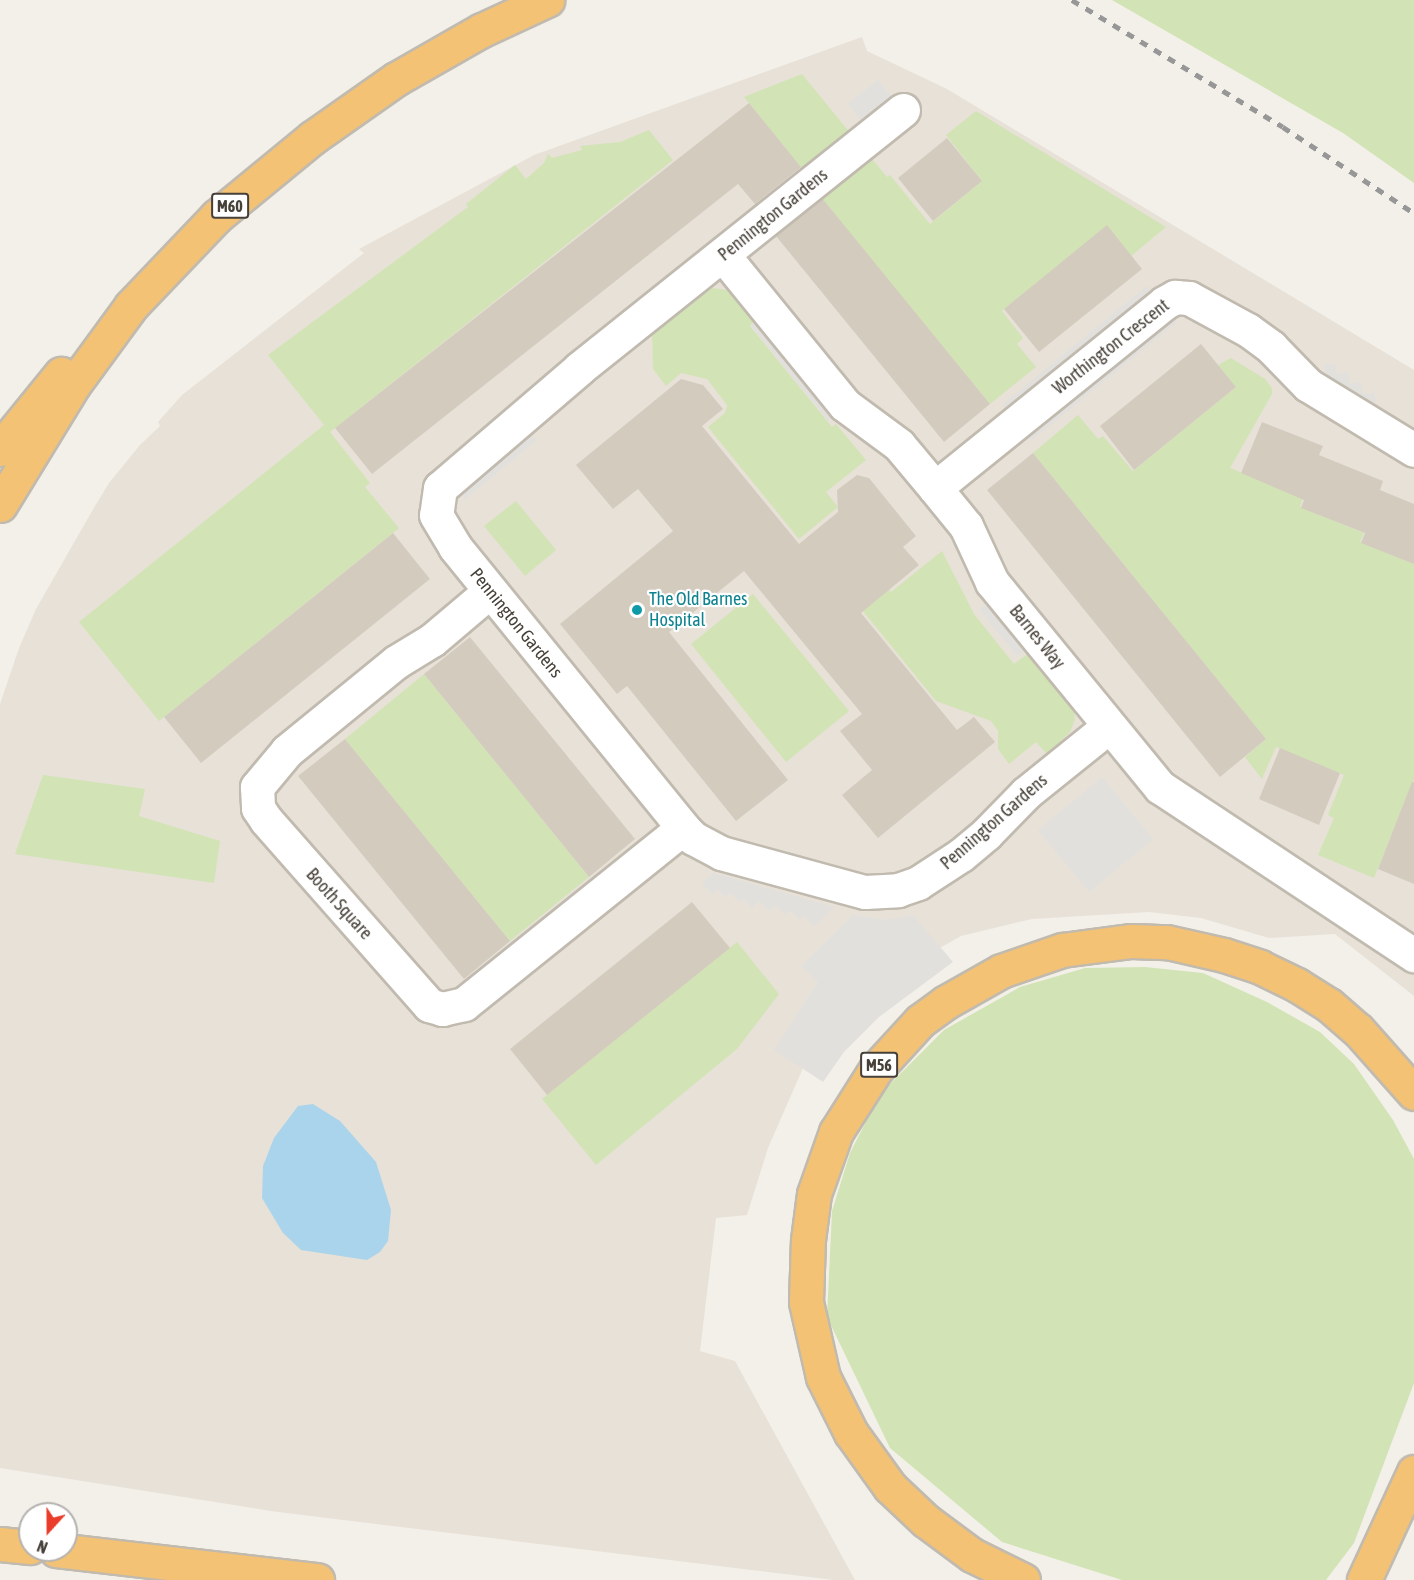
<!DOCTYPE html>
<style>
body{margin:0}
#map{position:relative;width:1414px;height:1580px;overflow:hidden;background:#f3f0e9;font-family:"Asap Condensed",sans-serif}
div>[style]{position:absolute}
.residential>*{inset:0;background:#e7e1d8}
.green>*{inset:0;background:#d2e4b5}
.parking>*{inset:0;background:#e2e0dd}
.water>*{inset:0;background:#aad4eb}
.building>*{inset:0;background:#d4cbbf}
.roads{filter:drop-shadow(2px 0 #c1baaf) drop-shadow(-2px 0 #c1baaf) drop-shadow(0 2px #c1baaf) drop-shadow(0 -2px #c1baaf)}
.street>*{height:33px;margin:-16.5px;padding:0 16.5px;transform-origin:16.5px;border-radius:16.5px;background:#fff}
.highway>*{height:33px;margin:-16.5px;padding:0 16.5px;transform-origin:16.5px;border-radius:16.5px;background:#f3c274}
.rail>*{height:4.5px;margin-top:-2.25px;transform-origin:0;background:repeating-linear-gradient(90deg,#979797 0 8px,transparent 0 16px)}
.dots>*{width:16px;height:16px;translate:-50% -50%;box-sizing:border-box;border:3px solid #fff;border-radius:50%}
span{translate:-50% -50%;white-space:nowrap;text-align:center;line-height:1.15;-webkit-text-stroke:4.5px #fff;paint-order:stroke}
.shield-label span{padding:2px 4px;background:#fff;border:2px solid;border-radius:4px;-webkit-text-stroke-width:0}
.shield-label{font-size:16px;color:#464038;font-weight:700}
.street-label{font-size:18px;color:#464038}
.culture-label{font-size:18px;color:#0d838f}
.left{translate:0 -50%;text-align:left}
.north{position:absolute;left:18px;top:1502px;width:60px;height:60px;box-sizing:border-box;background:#fff;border:2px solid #b5b3af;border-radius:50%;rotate:201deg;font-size:16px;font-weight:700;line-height:24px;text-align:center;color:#464038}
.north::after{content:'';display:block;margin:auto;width:21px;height:27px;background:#ea3c2a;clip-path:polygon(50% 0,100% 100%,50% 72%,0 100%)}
</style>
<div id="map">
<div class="residential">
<div style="clip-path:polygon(862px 37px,867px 51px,947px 89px,1414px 370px,1414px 996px,1335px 934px,1269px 938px,1201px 918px,1149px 912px,1032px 919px,961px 936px,910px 965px,803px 1068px,768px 1148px,747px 1215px,716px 1218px,700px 1351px,735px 1361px,855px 1580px,834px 1580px,278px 1512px,0 1468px,0 704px,19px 648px,36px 609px,95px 506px,109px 483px,140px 445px,160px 426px,158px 422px,182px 395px,364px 253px,359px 249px,534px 155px)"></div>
</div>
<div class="green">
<div style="clip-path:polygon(1112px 0,1414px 0,1414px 183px,1343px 133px)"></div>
<div style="clip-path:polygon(802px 74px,851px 134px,805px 172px,744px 97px)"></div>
<div style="clip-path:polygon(976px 111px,1166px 227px,1131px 256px,1107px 226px,1002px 311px,1023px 338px,1017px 344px,1036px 367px,990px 404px,819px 195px,868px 154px,887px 177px,890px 175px,930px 224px,982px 181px,946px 135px)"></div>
<div style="clip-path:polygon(649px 130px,673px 160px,330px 432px,370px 483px,365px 487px,399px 528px,159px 721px,79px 622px,324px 425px,268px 355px,468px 207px,466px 204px,515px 165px,526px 179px,544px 163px,548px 154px,552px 158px,582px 150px,580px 146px,620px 142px)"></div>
<div style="clip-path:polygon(713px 288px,735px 291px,759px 318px,750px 326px,832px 427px,836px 424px,866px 460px,826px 492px,838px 507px,799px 539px,708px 427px,725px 413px,727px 405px,707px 379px,681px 373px,666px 386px,653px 369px,652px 331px,690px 300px)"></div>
<div style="clip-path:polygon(1231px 358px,1265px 379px,1272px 388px,1272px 394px,1230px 468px,1303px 498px,1300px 507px,1364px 533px,1360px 542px,1414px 564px,1414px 779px,1374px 878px,1318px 855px,1334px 818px,1328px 815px,1344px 775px,1276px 747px,1262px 779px,1245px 757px,1266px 739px,1033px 453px,1078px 415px,1098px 439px,1103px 436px,1133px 471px,1236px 387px,1218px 365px)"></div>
<div style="clip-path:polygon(516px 501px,556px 550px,525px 576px,484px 526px)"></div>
<div style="clip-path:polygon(942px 551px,974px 614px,1014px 664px,1030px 652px,1074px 708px,1075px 720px,1070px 732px,1047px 754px,1036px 742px,1009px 764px,998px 749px,998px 731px,991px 721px,936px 701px,858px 605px,884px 583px,891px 592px)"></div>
<div style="clip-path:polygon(753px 594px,849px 711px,786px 762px,691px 644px)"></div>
<div style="clip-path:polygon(424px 674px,589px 877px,510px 941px,345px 739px)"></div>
<div style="clip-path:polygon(43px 775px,145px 789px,139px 816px,220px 841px,214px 883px,15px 854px)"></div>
<div style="clip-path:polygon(737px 942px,779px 994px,737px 1049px,596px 1165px,542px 1099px)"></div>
<div style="clip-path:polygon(1145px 967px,1203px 973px,1267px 1002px,1320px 1032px,1354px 1064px,1393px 1120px,1414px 1159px,1414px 1383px,1354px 1543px,1326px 1580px,1122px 1580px,1002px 1542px,890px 1448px,827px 1317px,832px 1211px,850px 1153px,880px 1094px,944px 1030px,1020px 987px,1085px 968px)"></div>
</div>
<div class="parking">
<div style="clip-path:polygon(878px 80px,893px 99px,863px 123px,848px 104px)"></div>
<div style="clip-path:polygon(1147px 286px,1155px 295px,1011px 413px,1003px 404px)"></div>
<div style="clip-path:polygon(1169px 313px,1177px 322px,1032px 440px,1025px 431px)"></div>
<div style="clip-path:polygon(759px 318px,836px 415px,828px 421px,750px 325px)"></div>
<div style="clip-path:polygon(1335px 363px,1337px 374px,1348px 372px,1350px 384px,1361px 382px,1363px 394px,1374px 393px,1379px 417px,1328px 385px,1324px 365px)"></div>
<div style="clip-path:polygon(529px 432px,536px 441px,465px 499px,457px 489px)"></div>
<div style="clip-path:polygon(989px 602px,1026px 648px,1017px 656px,979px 610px)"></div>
<div style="clip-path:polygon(1102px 777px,1153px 839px,1089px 892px,1038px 830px)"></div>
<div style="clip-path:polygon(713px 873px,802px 898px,835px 907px,814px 926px,804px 916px,799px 919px,790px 910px,785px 915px,776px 905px,769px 911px,759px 901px,752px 908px,743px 899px,740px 902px,730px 893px,725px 897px,717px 889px,712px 894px,702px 883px)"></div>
<div style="clip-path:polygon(853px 915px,886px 920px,913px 915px,953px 962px,879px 1017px,844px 1052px,823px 1082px,774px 1050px,818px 982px,801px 966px)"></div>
</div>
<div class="water">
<div style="clip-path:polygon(313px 1104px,340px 1121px,376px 1162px,391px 1210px,388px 1241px,380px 1252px,367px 1260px,301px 1250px,283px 1233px,262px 1198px,263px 1166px,274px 1138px,298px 1106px)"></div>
</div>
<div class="building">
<div style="clip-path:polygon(749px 103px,801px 167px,755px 204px,738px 184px,372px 474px,335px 428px)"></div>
<div style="clip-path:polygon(947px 138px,982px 181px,933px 221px,898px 178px)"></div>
<div style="clip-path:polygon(822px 198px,990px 404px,944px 442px,776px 236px)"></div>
<div style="clip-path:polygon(1107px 225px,1142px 269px,1039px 352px,1004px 309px)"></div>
<div style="clip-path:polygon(1201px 344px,1236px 387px,1134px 470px,1100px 426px)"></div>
<div style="clip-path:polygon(681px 379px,703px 385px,723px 409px,702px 426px,799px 544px,838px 512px,837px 490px,857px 475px,869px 478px,916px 536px,903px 547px,919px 565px,861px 613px,957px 730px,974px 717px,995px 742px,878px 838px,842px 795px,872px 770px,840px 731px,862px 714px,744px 571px,669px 632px,788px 780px,736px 821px,627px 686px,617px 694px,560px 624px,673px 531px,638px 489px,613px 509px,576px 465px)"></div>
<div style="clip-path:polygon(1262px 422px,1323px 446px,1319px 455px,1383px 481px,1380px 490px,1414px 504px,1414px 564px,1361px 543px,1365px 533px,1301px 508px,1304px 500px,1241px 473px)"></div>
<div style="clip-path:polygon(1033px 453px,1266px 739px,1220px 777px,987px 490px)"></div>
<div style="clip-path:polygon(393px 533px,430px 579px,201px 763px,164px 717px)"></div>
<div style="clip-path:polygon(470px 637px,635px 839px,589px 877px,424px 674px)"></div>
<div style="clip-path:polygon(345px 739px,510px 941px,464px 979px,298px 776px)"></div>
<div style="clip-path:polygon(1280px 748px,1340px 773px,1319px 825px,1259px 799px)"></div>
<div style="clip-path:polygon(1412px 782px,1414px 782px,1414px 884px,1378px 869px)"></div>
<div style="clip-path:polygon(692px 902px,730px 948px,547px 1095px,510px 1049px)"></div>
</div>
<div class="roads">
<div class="street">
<div style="left:903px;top:110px;width:415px;rotate:141.4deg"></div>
<div style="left:579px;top:369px;width:183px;rotate:139.4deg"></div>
<div style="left:440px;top:488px;width:27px;rotate:98deg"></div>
<div style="left:436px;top:515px;width:37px;rotate:59deg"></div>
<div style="left:455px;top:547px;width:362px;rotate:50.9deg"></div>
<div style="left:683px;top:828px;width:14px;rotate:45deg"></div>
<div style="left:693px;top:838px;width:32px;rotate:28deg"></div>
<div style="left:721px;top:853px;width:149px;rotate:15.2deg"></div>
<div style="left:865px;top:892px;width:33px;rotate:-3deg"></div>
<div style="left:898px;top:890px;width:21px;rotate:-19deg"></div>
<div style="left:918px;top:883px;width:51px;rotate:-33.1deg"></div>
<div style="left:961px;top:855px;width:33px;rotate:-40deg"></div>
<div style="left:986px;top:834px;width:57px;rotate:-45.7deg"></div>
<div style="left:1026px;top:793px;width:105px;rotate:-38.8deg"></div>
<div style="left:723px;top:255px;width:193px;rotate:50.9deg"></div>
<div style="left:845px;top:405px;width:67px;rotate:36.5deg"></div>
<div style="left:899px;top:445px;width:56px;rotate:50.1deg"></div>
<div style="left:935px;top:488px;width:49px;rotate:50.8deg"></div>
<div style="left:966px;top:526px;width:62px;rotate:65.1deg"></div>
<div style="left:992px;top:582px;width:265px;rotate:50.7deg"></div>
<div style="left:1160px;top:787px;width:305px;rotate:33.5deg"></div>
<div style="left:935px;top:488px;width:294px;rotate:-38.9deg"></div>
<div style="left:1164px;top:303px;width:13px;rotate:-29deg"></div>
<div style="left:1175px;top:297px;width:14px;rotate:4deg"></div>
<div style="left:1189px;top:298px;width:67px;rotate:28.5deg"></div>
<div style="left:1248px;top:330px;width:29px;rotate:36deg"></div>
<div style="left:1271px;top:347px;width:53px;rotate:45.8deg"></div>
<div style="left:1308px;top:385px;width:124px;rotate:31.5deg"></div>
<div style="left:490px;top:591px;width:76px;rotate:139.8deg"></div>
<div style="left:432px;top:640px;width:42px;rotate:148.6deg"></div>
<div style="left:396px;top:662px;width:141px;rotate:140.8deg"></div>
<div style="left:287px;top:751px;width:47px;rotate:129.8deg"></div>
<div style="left:257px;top:787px;width:21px;rotate:87deg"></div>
<div style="left:258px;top:808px;width:14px;rotate:56deg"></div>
<div style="left:266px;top:820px;width:247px;rotate:48.6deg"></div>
<div style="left:429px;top:1005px;width:14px;rotate:17deg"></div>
<div style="left:442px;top:1009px;width:23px;rotate:-13deg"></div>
<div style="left:464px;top:1004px;width:281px;rotate:-38.8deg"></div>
</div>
<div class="highway">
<div style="left:0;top:449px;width:97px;rotate:-50.9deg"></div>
<div style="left:0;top:505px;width:142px;rotate:-58.6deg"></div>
<div style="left:74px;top:384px;width:97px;rotate:-53.8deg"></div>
<div style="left:131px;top:306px;width:124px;rotate:-46.3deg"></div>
<div style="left:217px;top:216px;width:123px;rotate:-39.4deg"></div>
<div style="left:312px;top:138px;width:103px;rotate:-35.1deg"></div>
<div style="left:396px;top:79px;width:99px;rotate:-29.7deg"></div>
<div style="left:482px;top:30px;width:72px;rotate:-24.8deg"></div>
<div style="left:0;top:1544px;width:30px;rotate:6deg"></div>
<div style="left:56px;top:1550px;width:263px;rotate:6.6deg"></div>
<div style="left:1023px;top:1580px;width:57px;rotate:-153.9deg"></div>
<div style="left:972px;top:1555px;width:57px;rotate:-143.5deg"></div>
<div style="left:926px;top:1521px;width:50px;rotate:-136.6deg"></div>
<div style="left:890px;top:1487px;width:67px;rotate:-125.8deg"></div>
<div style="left:851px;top:1433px;width:63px;rotate:-116.6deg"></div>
<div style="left:823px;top:1377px;width:77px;rotate:-102.8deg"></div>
<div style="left:806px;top:1302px;width:62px;rotate:-88.2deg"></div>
<div style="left:808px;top:1240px;width:46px;rotate:-82.6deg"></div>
<div style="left:814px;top:1194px;width:66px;rotate:-70.5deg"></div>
<div style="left:836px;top:1132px;width:75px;rotate:-57.6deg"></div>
<div style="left:876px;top:1069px;width:65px;rotate:-47.5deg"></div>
<div style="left:920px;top:1021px;width:32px;rotate:-36deg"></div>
<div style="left:946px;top:1002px;width:63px;rotate:-29.4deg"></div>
<div style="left:1001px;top:971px;width:65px;rotate:-19deg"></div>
<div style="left:1062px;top:950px;width:70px;rotate:-7.4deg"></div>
<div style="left:1131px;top:941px;width:36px;rotate:2deg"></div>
<div style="left:1167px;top:942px;width:58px;rotate:12.8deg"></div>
<div style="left:1224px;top:955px;width:38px;rotate:18deg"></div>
<div style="left:1260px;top:967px;width:41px;rotate:25.9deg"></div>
<div style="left:1297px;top:985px;width:38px;rotate:32deg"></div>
<div style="left:1329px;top:1005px;width:38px;rotate:41deg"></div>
<div style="left:1358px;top:1030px;width:84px;rotate:48.4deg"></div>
<div style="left:1364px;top:1580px;width:119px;rotate:-65.2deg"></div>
</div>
</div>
<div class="rail">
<div style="left:1072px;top:0;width:246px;rotate:31deg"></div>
<div style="left:1283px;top:127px;width:157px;rotate:33.3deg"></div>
</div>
<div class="dots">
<div style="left:637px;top:610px;background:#0f9aa8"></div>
</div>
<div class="shield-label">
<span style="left:230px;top:206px">M60</span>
<span style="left:879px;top:1065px">M56</span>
</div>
<div class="street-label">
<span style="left:773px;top:215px;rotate:-39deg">Pennington Gardens</span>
<span style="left:1111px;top:347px;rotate:-38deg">Worthington Crescent</span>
<span style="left:516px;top:623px;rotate:51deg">Pennington Gardens</span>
<span style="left:1037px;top:637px;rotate:51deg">Barnes Way</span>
<span style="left:994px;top:822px;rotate:-41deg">Pennington Gardens</span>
<span style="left:339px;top:904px;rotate:48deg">Booth Square</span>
</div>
<div class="culture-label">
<span class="left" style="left:649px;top:610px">The Old Barnes<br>Hospital</span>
</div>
<div class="north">N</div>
</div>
